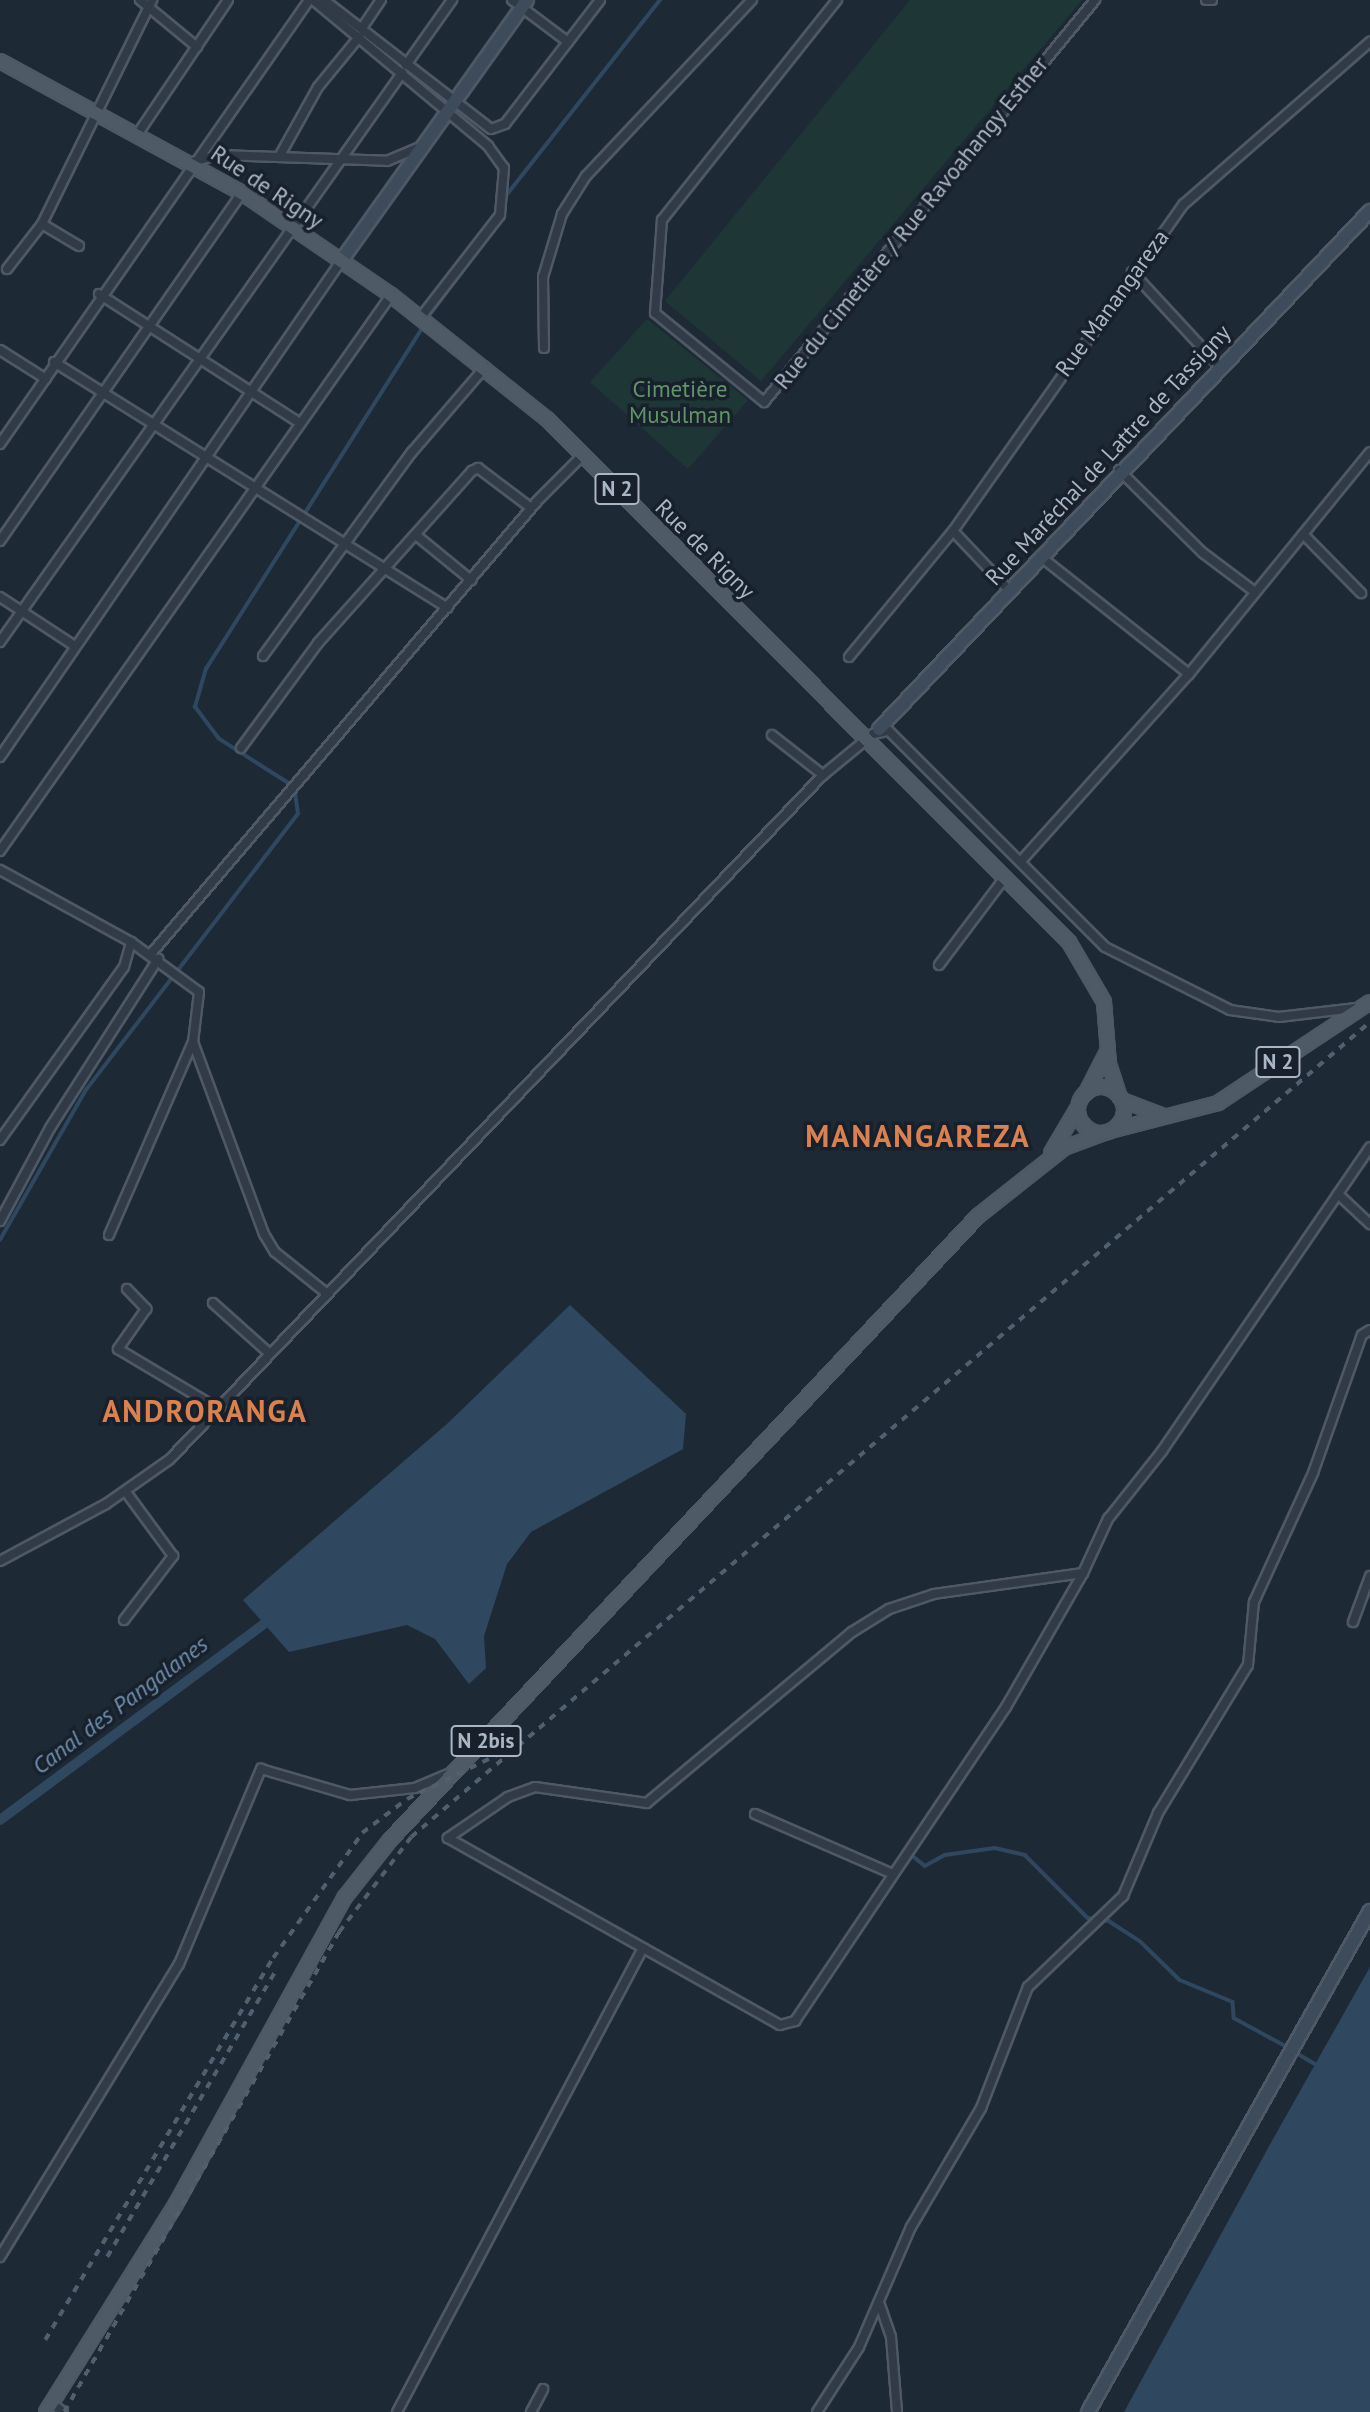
<!DOCTYPE html>
<meta charset="utf-8">
<style>
body{margin:0}
#map{position:relative;width:1370px;height:2412px;overflow:hidden;background:#1d2a36;font-family:"PT Sans",sans-serif}
div>[style]{position:absolute}
.green>*{inset:0;background:#1f3637}
.water>*{inset:0;background:#2f475f}
.stream>*{height:3.5px;margin:-1.75px;padding:0 1.75px;transform-origin:1.75px;border-radius:1.75px;background:#2f475f}
.canal>*{height:10px;margin:-5px;padding:0 5px;transform-origin:5px;border-radius:5px;background:#2f475f}
.roads{filter:drop-shadow(2px 0 #4e5965) drop-shadow(-2px 0 #4e5965) drop-shadow(0 2px #4e5965) drop-shadow(0 -2px #4e5965)}
.street>*{height:8px;margin:-4px;padding:0 4px;transform-origin:4px;border-radius:4px;background:#313b47}
.secondary>*{height:12px;margin:-6px;padding:0 6px;transform-origin:6px;border-radius:6px;background:#3e4b5a}
.primary>*{height:12px;margin:-6px;padding:0 6px;transform-origin:6px;border-radius:6px;background:#4e5b67}
.primary>.ring{margin:-6px;padding:0;box-sizing:content-box;background:none;border:12px solid #4e5b67;border-radius:50%}
.rail>*{height:3.5px;margin-top:-1.75px;transform-origin:0;background:repeating-linear-gradient(90deg,#52606e 0 7px,transparent 0 14px)}
span{translate:-50% -50%;white-space:nowrap;text-align:center;line-height:1.15;-webkit-text-stroke:7px #17202b;paint-order:stroke}
.shield-label span{padding:2px 5px;background:#17202b;border:2px solid;border-radius:5px;-webkit-text-stroke-width:0}
.shield-label{font-size:21px;color:#aab6c4;font-weight:700}
.street-label{font-size:23px;color:#aab6c4}
.park-label{font-size:23px;color:#619569}
.water-label{font-size:24px;color:#708faf;font-style:italic}
.district-label{font-size:30px;color:#d98150;font-weight:700;letter-spacing:2px}
</style>
<div id="map">
<div class="green">
<div style="clip-path:polygon(910px 0,1082px 0,761px 381px,665px 301px)"></div>
<div style="clip-path:polygon(647px 319px,748px 400px,688px 469px,590px 382px)"></div>
</div>
<div class="water">
<div style="clip-path:polygon(570px 1305px,686px 1414px,683px 1449px,531px 1532px,507px 1564px,484px 1636px,486px 1668px,469px 1684px,435px 1639px,407px 1625px,289px 1652px,243px 1600px,448px 1423px)"></div>
<div style="clip-path:polygon(1370px 1967px,1370px 2412px,1124px 2412px,1273px 2139px)"></div>
</div>
<div class="stream">
<div style="left:349px;top:25px;width:168px;rotate:39.9deg"></div>
<div style="left:505px;top:197px;width:251px;rotate:-51.8deg"></div>
<div style="left:502px;top:215px;width:15px;rotate:-79deg"></div>
<div style="left:429px;top:316px;width:85px;rotate:-53.1deg"></div>
<div style="left:1042px;top:548px;width:54px;rotate:-47.2deg"></div>
<div style="left:0;top:1240px;width:173px;rotate:-60.2deg"></div>
<div style="left:86px;top:1090px;width:348px;rotate:-52.5deg"></div>
<div style="left:298px;top:814px;width:27px;rotate:-98deg"></div>
<div style="left:294px;top:787px;width:89px;rotate:-147.4deg"></div>
<div style="left:219px;top:739px;width:40px;rotate:-127deg"></div>
<div style="left:195px;top:707px;width:40px;rotate:-74deg"></div>
<div style="left:206px;top:669px;width:406px;rotate:-57.6deg"></div>
<div style="left:914px;top:1857px;width:14px;rotate:39deg"></div>
<div style="left:925px;top:1866px;width:23px;rotate:-29deg"></div>
<div style="left:945px;top:1855px;width:50px;rotate:-8deg"></div>
<div style="left:995px;top:1848px;width:31px;rotate:13deg"></div>
<div style="left:1025px;top:1855px;width:89px;rotate:45deg"></div>
<div style="left:1088px;top:1918px;width:21px;rotate:8deg"></div>
<div style="left:1109px;top:1921px;width:38px;rotate:33deg"></div>
<div style="left:1141px;top:1942px;width:54px;rotate:44.3deg"></div>
<div style="left:1180px;top:1980px;width:57px;rotate:22.5deg"></div>
<div style="left:1233px;top:2002px;width:16px;rotate:86deg"></div>
<div style="left:1234px;top:2018px;width:63px;rotate:28.6deg"></div>
<div style="left:1295px;top:2052px;width:23px;rotate:31deg"></div>
</div>
<div class="canal">
<div style="left:0;top:1820px;width:329px;rotate:-36.6deg"></div>
</div>
<div class="roads">
<div class="street">
<div style="left:140px;top:0;width:74px;rotate:39.5deg"></div>
<div style="left:313px;top:0;width:228px;rotate:39.8deg"></div>
<div style="left:488px;top:146px;width:27px;rotate:54deg"></div>
<div style="left:504px;top:168px;width:47px;rotate:94.9deg"></div>
<div style="left:500px;top:215px;width:129px;rotate:127.8deg"></div>
<div style="left:324px;top:0;width:211px;rotate:37.7deg"></div>
<div style="left:491px;top:129px;width:15px;rotate:-20deg"></div>
<div style="left:505px;top:124px;width:156px;rotate:-52.5deg"></div>
<div style="left:512px;top:0;width:70px;rotate:36.9deg"></div>
<div style="left:837px;top:0;width:281px;rotate:128.5deg"></div>
<div style="left:662px;top:220px;width:93px;rotate:94.3deg"></div>
<div style="left:655px;top:313px;width:141px;rotate:39.2deg"></div>
<div style="left:764px;top:402px;width:521px;rotate:-50.53deg"></div>
<div style="left:1206px;top:0;width:6px"></div>
<div style="left:362px;top:28px;width:34px;rotate:-56deg"></div>
<div style="left:406px;top:65px;width:80px;rotate:-54.7deg"></div>
<div style="left:139px;top:132px;width:159px;rotate:-56deg"></div>
<div style="left:279px;top:157px;width:80px;rotate:-60.9deg"></div>
<div style="left:318px;top:87px;width:65px;rotate:-50.6deg"></div>
<div style="left:192px;top:162px;width:28px;rotate:-15deg"></div>
<div style="left:219px;top:155px;width:168px;rotate:2deg"></div>
<div style="left:387px;top:161px;width:38px;rotate:-23deg"></div>
<div style="left:42px;top:224px;width:43px;rotate:30.7deg"></div>
<div style="left:7px;top:269px;width:57px;rotate:-52.1deg"></div>
<div style="left:42px;top:224px;width:250px;rotate:-63.8deg"></div>
<div style="left:1132px;top:272px;width:128px;rotate:47.2deg"></div>
<div style="left:99px;top:294px;width:237px;rotate:32.7deg"></div>
<div style="left:544px;top:348px;width:71px;rotate:-90.8deg"></div>
<div style="left:543px;top:277px;width:66px;rotate:-73.2deg"></div>
<div style="left:562px;top:214px;width:45px;rotate:-57.7deg"></div>
<div style="left:586px;top:176px;width:242px;rotate:-46.7deg"></div>
<div style="left:0;top:350px;width:54px;rotate:32.2deg"></div>
<div style="left:54px;top:362px;width:464px;rotate:32deg"></div>
<div style="left:0;top:444px;width:541px;rotate:-55.16deg"></div>
<div style="left:1119px;top:470px;width:118px;rotate:44.7deg"></div>
<div style="left:1203px;top:553px;width:65px;rotate:36.9deg"></div>
<div style="left:953px;top:531px;width:81px;rotate:46.5deg"></div>
<div style="left:1303px;top:534px;width:83px;rotate:45.5deg"></div>
<div style="left:417px;top:536px;width:70px;rotate:39.2deg"></div>
<div style="left:0;top:541px;width:424px;rotate:-55.2deg"></div>
<div style="left:1040px;top:556px;width:190px;rotate:38.4deg"></div>
<div style="left:0;top:597px;width:90px;rotate:33.2deg"></div>
<div style="left:0;top:642px;width:697px;rotate:-54.76deg"></div>
<div style="left:263px;top:656px;width:253px;rotate:-53.9deg"></div>
<div style="left:412px;top:452px;width:112px;rotate:-49.3deg"></div>
<div style="left:849px;top:657px;width:163px;rotate:-50.5deg"></div>
<div style="left:953px;top:531px;width:400px;rotate:-54.8deg"></div>
<div style="left:1184px;top:204px;width:247px;rotate:-41.1deg"></div>
<div style="left:873px;top:734px;width:16px;rotate:-11deg"></div>
<div style="left:889px;top:731px;width:305px;rotate:45deg"></div>
<div style="left:1105px;top:947px;width:140px;rotate:26.7deg"></div>
<div style="left:1230px;top:1010px;width:49px;rotate:8.1deg"></div>
<div style="left:1279px;top:1017px;width:78px;rotate:-6.7deg"></div>
<div style="left:772px;top:735px;width:65px;rotate:38.1deg"></div>
<div style="left:241px;top:748px;width:130px;rotate:-53.7deg"></div>
<div style="left:318px;top:643px;width:231px;rotate:-48.2deg"></div>
<div style="left:472px;top:471px;width:7px;rotate:-27deg"></div>
<div style="left:478px;top:468px;width:66px;rotate:37deg"></div>
<div style="left:0;top:757px;width:602px;rotate:-55.49deg"></div>
<div style="left:0;top:851px;width:680px;rotate:-54.88deg"></div>
<div style="left:1022px;top:860px;width:250px;rotate:-48.1deg"></div>
<div style="left:1189px;top:674px;width:286px;rotate:-50.8deg"></div>
<div style="left:0;top:870px;width:149px;rotate:28.8deg"></div>
<div style="left:131px;top:942px;width:84px;rotate:36.3deg"></div>
<div style="left:199px;top:992px;width:50px;rotate:96.8deg"></div>
<div style="left:193px;top:1042px;width:205px;rotate:69.7deg"></div>
<div style="left:264px;top:1234px;width:21px;rotate:59deg"></div>
<div style="left:275px;top:1252px;width:65px;rotate:38.8deg"></div>
<div style="left:150px;top:955px;width:599px;rotate:-49.53deg"></div>
<div style="left:539px;top:499px;width:64px;rotate:-45deg"></div>
<div style="left:939px;top:965px;width:111px;rotate:-53deg"></div>
<div style="left:0;top:1140px;width:213px;rotate:-54.4deg"></div>
<div style="left:124px;top:967px;width:26px;rotate:-74deg"></div>
<div style="left:1338px;top:1194px;width:44px;rotate:43.2deg"></div>
<div style="left:0;top:1221px;width:106px;rotate:-61.7deg"></div>
<div style="left:50px;top:1128px;width:201px;rotate:-57.4deg"></div>
<div style="left:109px;top:1235px;width:210px;rotate:-66.5deg"></div>
<div style="left:127px;top:1289px;width:28px;rotate:46deg"></div>
<div style="left:146px;top:1309px;width:49px;rotate:125deg"></div>
<div style="left:118px;top:1349px;width:115px;rotate:30.8deg"></div>
<div style="left:213px;top:1303px;width:75px;rotate:41.8deg"></div>
<div style="left:0;top:1561px;width:120px;rotate:-28.3deg"></div>
<div style="left:106px;top:1504px;width:78px;rotate:-35.1deg"></div>
<div style="left:170px;top:1459px;width:946px;rotate:-46.33deg"></div>
<div style="left:823px;top:775px;width:58px;rotate:-39.4deg"></div>
<div style="left:1083px;top:1573px;width:150px;rotate:172deg"></div>
<div style="left:934px;top:1594px;width:47px;rotate:161.6deg"></div>
<div style="left:889px;top:1609px;width:44px;rotate:148.1deg"></div>
<div style="left:852px;top:1632px;width:267px;rotate:140.2deg"></div>
<div style="left:647px;top:1803px;width:113px;rotate:-171.9deg"></div>
<div style="left:535px;top:1787px;width:29px;rotate:160deg"></div>
<div style="left:508px;top:1797px;width:73px;rotate:145.7deg"></div>
<div style="left:448px;top:1838px;width:381px;rotate:29.4deg"></div>
<div style="left:780px;top:2025px;width:16px;rotate:-15deg"></div>
<div style="left:795px;top:2021px;width:378px;rotate:-56.1deg"></div>
<div style="left:1006px;top:1707px;width:155px;rotate:-60.1deg"></div>
<div style="left:1083px;top:1573px;width:60px;rotate:-65.2deg"></div>
<div style="left:1108px;top:1519px;width:87px;rotate:-51.5deg"></div>
<div style="left:1162px;top:1451px;width:368px;rotate:-55.6deg"></div>
<div style="left:124px;top:1620px;width:81px;rotate:-52.6deg"></div>
<div style="left:173px;top:1556px;width:79px;rotate:-126.3deg"></div>
<div style="left:1353px;top:1622px;width:49px;rotate:-69.7deg"></div>
<div style="left:755px;top:1814px;width:150px;rotate:23.5deg"></div>
<div style="left:0;top:2257px;width:343px;rotate:-58.6deg"></div>
<div style="left:179px;top:1964px;width:212px;rotate:-67.2deg"></div>
<div style="left:261px;top:1769px;width:93px;rotate:16.3deg"></div>
<div style="left:350px;top:1795px;width:65px;rotate:-6.1deg"></div>
<div style="left:415px;top:1788px;width:38px;rotate:-23deg"></div>
<div style="left:880px;top:2305px;width:34px;rotate:71deg"></div>
<div style="left:891px;top:2337px;width:75px;rotate:85.4deg"></div>
<div style="left:51px;top:2403px;width:15px;rotate:37deg"></div>
<div style="left:397px;top:2412px;width:525px;rotate:-62.07deg"></div>
<div style="left:531px;top:2412px;width:26px;rotate:-62deg"></div>
<div style="left:817px;top:2412px;width:77px;rotate:-57.1deg"></div>
<div style="left:859px;top:2347px;width:131px;rotate:-66.6deg"></div>
<div style="left:911px;top:2227px;width:138px;rotate:-59.5deg"></div>
<div style="left:981px;top:2108px;width:130px;rotate:-68.8deg"></div>
<div style="left:1028px;top:1987px;width:132px;rotate:-43.8deg"></div>
<div style="left:1123px;top:1896px;width:90px;rotate:-67.1deg"></div>
<div style="left:1158px;top:1813px;width:173px;rotate:-58.7deg"></div>
<div style="left:1248px;top:1665px;width:63px;rotate:-84.6deg"></div>
<div style="left:1254px;top:1602px;width:142px;rotate:-65.4deg"></div>
<div style="left:1313px;top:1473px;width:146px;rotate:-70.5deg"></div>
<div style="left:1362px;top:1335px;width:9px;rotate:-32deg"></div>
</div>
<div class="secondary">
<div style="left:341px;top:261px;width:320px;rotate:-54.5deg"></div>
<div style="left:879px;top:729px;width:714px;rotate:-46.53deg"></div>
<div style="left:1088px;top:2412px;width:575px;rotate:-60.63deg"></div>
</div>
<div class="primary">
<div style="left:0;top:61px;width:276px;rotate:28.6deg"></div>
<div style="left:242px;top:193px;width:181px;rotate:34.4deg"></div>
<div style="left:391px;top:295px;width:199px;rotate:38.5deg"></div>
<div style="left:547px;top:419px;width:739px;rotate:45.05deg"></div>
<div style="left:1069px;top:942px;width:69px;rotate:59.7deg"></div>
<div style="left:1104px;top:1002px;width:62px;rotate:85.4deg"></div>
<div style="left:1109px;top:1064px;width:35px;rotate:72deg"></div>
<div class="ring" style="left:1078px;top:1087px;width:34px;height:34px"></div>
<div style="left:1086px;top:1093px;width:44px;rotate:-62.9deg"></div>
<div style="left:1122px;top:1100px;width:42px;rotate:21deg"></div>
<div style="left:1110px;top:1131px;width:112px;rotate:-14.5deg"></div>
<div style="left:1218px;top:1103px;width:182px;rotate:-33.6deg"></div>
<div style="left:1051px;top:1153px;width:51px;rotate:-59.4deg"></div>
<div style="left:46px;top:2412px;width:245px;rotate:-58deg"></div>
<div style="left:176px;top:2204px;width:350px;rotate:-61.2deg"></div>
<div style="left:345px;top:1897px;width:73px;rotate:-51.7deg"></div>
<div style="left:390px;top:1840px;width:857px;rotate:-46.7deg"></div>
<div style="left:978px;top:1216px;width:110px;rotate:-38.3deg"></div>
<div style="left:1064px;top:1148px;width:46px;rotate:-20.4deg"></div>
</div>
</div>
<div class="rail">
<div style="left:107px;top:2257px;width:335px;rotate:-59.5deg"></div>
<div style="left:45px;top:2340px;width:445px;rotate:-59.2deg"></div>
<div style="left:273px;top:1958px;width:153px;rotate:-54.5deg"></div>
<div style="left:362px;top:1833px;width:56px;rotate:-37.1deg"></div>
<div style="left:407px;top:1799px;width:100px;rotate:-26.1deg"></div>
<div style="left:64px;top:2412px;width:553px;rotate:-60.19deg"></div>
<div style="left:339px;top:1932px;width:119px;rotate:-52.8deg"></div>
<div style="left:411px;top:1837px;width:1259px;rotate:-40.36deg"></div>
</div>
<div class="shield-label">
<span style="left:617px;top:489px">N 2</span>
<span style="left:1278px;top:1062px">N 2</span>
<span style="left:486px;top:1741px">N 2bis</span>
</div>
<div class="street-label">
<span style="left:267px;top:187px;rotate:34deg">Rue de Rigny</span>
<span style="left:911px;top:223px;rotate:-51deg">Rue du Cimetière / Rue Ravoahangy Esther</span>
<span style="left:1112px;top:303px;rotate:-54deg">Rue Manangareza</span>
<span style="left:1108px;top:455px;rotate:-47deg">Rue Maréchal de Lattre de Tassigny</span>
<span style="left:705px;top:549px;rotate:45deg">Rue de Rigny</span>
</div>
<div class="park-label">
<span style="left:680px;top:402px">Cimetière<br>Musulman</span>
</div>
<div class="water-label">
<span style="left:120px;top:1705px;rotate:-37deg">Canal des Pangalanes</span>
</div>
<div class="district-label">
<span style="left:918px;top:1136px">MANANGAREZA</span>
<span style="left:205px;top:1411px">ANDRORANGA</span>
</div>
</div>
